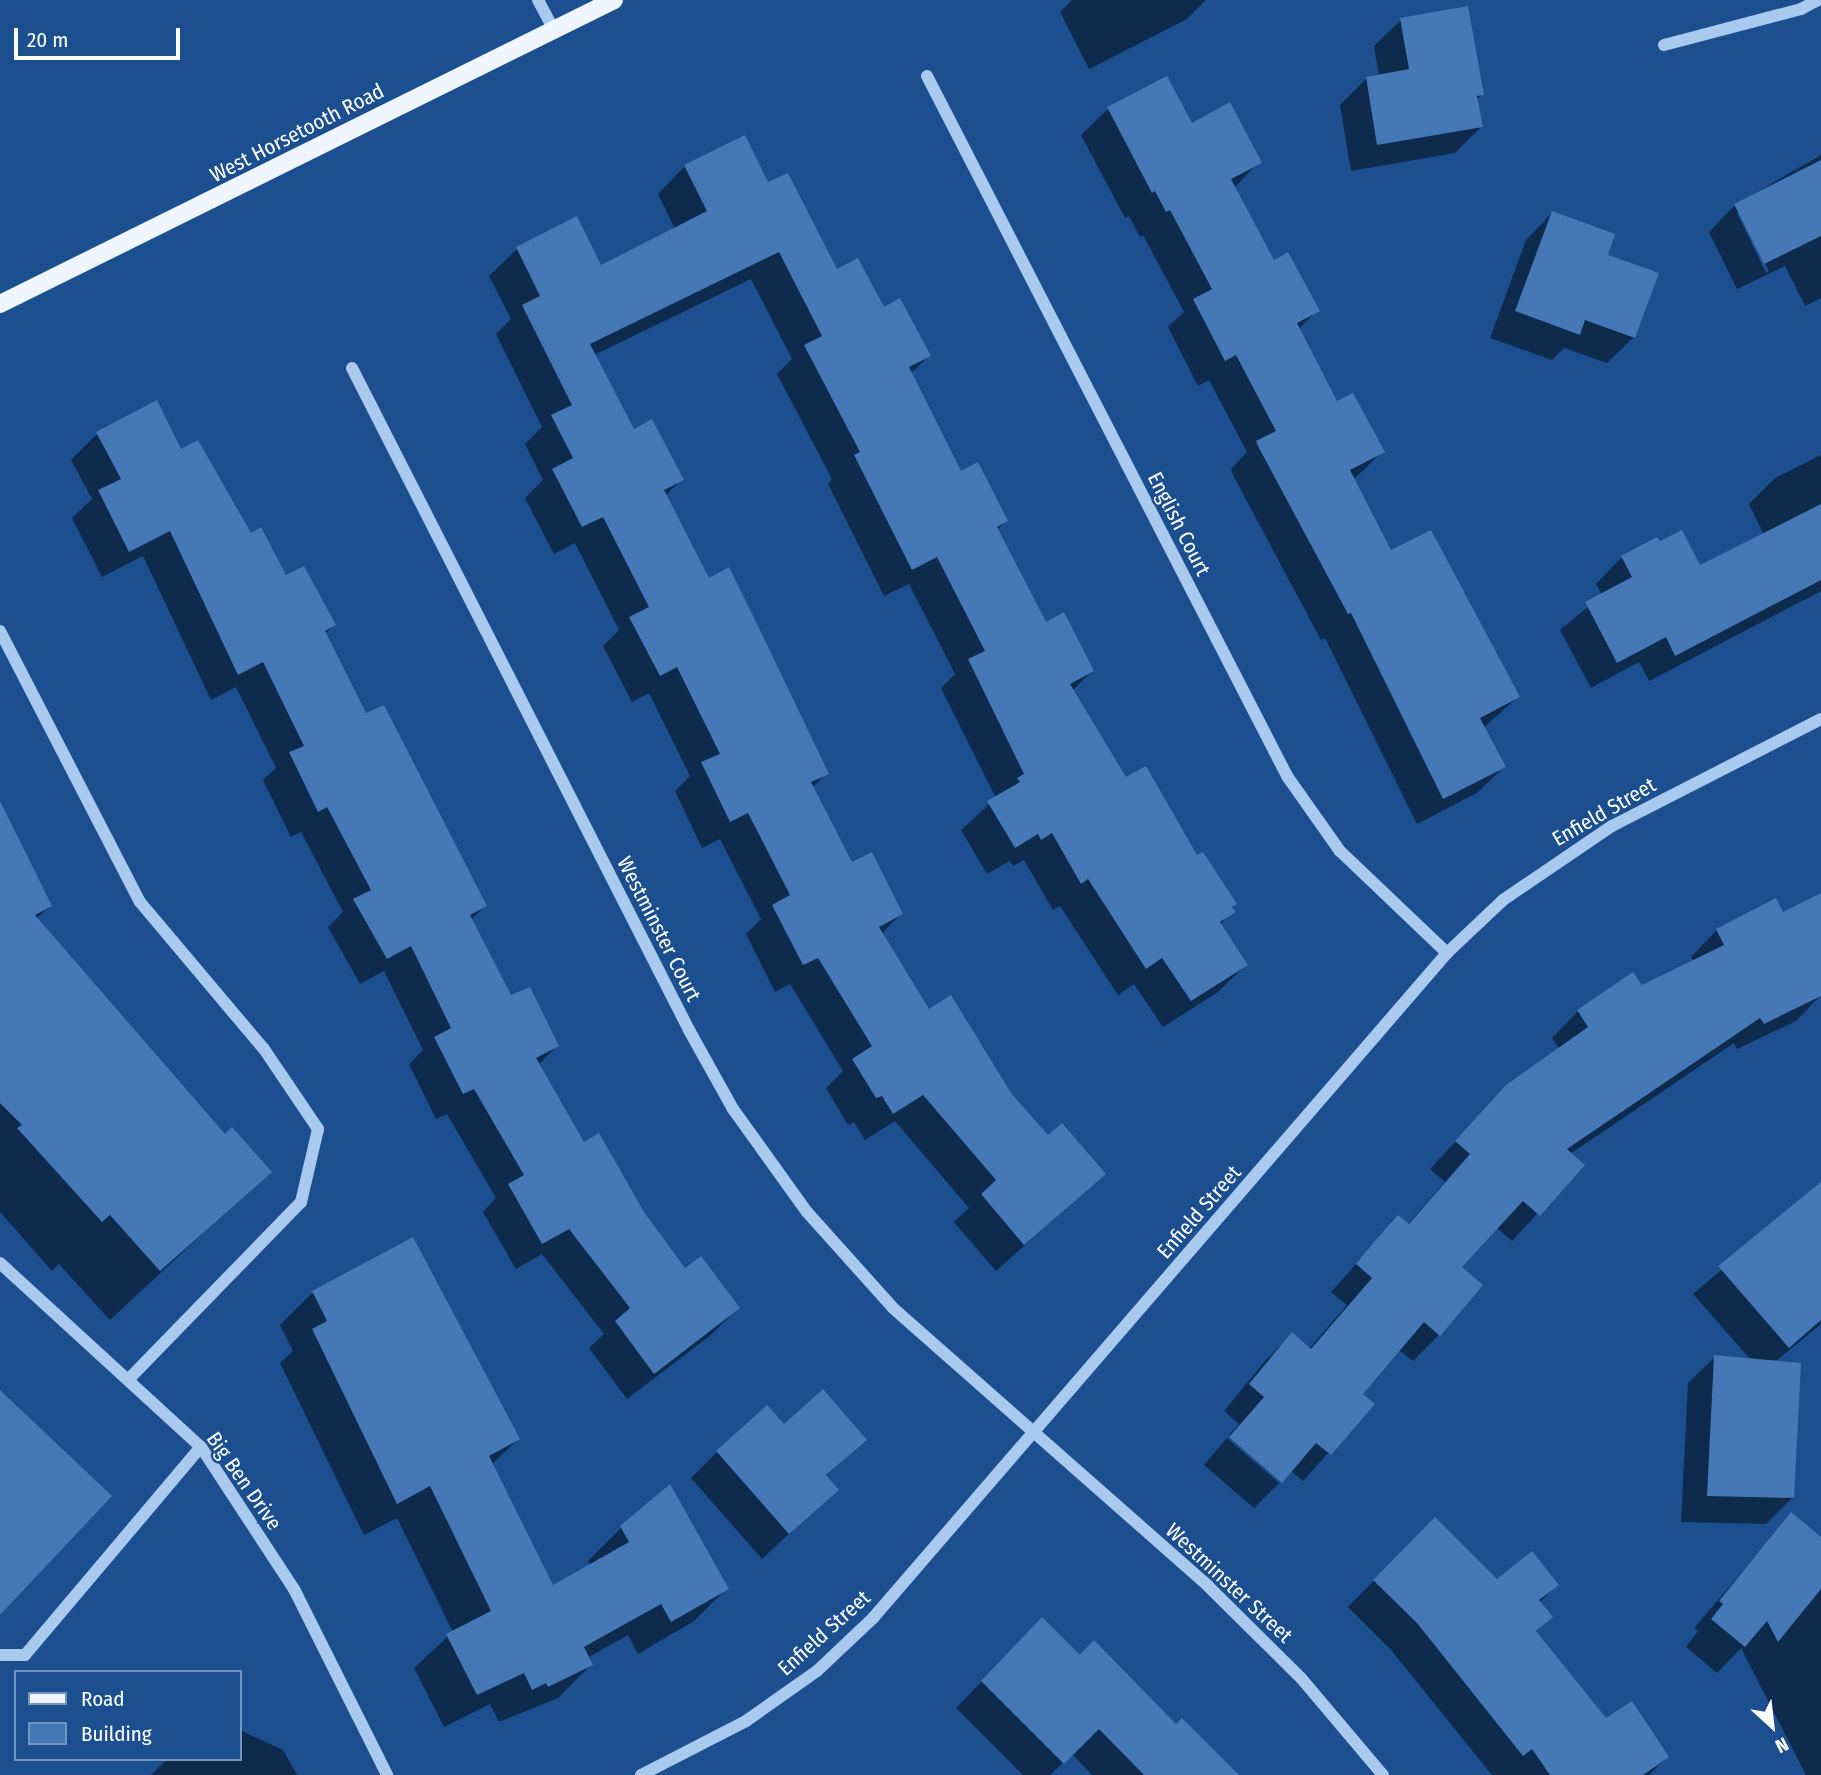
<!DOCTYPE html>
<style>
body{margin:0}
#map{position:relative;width:1821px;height:1775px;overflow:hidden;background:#1b4f8f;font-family:"Fira Sans Condensed",sans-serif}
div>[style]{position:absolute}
.shadow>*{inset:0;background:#0007}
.building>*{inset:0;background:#4478b7}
.minor>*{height:12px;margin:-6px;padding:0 6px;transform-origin:6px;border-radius:6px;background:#a9c9ee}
.major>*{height:18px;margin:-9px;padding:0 9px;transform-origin:9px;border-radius:9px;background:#f0f6ff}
span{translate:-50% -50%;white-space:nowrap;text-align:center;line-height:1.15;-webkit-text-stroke:5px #1b4f8f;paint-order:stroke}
.street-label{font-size:21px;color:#fff}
.legend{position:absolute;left:14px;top:1670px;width:228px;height:91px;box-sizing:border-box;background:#1b4f8f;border:2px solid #7695bc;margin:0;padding:9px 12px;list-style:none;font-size:21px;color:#fff}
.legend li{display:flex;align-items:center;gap:14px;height:35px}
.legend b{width:35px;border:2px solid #7695bc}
.north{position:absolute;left:1737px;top:1691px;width:70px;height:70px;-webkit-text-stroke:5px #1b4f8f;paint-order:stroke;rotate:153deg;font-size:19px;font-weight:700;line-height:28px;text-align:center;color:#fff}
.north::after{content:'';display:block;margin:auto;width:24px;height:32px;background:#fff;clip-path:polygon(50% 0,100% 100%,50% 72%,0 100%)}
.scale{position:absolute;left:14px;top:28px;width:166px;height:32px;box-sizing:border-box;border:4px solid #fff;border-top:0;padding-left:9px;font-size:21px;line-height:24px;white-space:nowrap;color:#fff;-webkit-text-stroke:5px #1b4f8f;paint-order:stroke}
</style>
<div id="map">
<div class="shadow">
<div style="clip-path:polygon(1072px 0,1206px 0,1187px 19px,1089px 69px,1060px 12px)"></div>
<div style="clip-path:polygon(1401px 20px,1482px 95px,1476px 100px,1481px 127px,1455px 153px,1351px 171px,1340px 105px,1367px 78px,1379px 76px,1374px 46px)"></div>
<div style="clip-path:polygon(1166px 78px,1191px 125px,1259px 162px,1234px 188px,1273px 262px,1317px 310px,1298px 330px,1336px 404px,1382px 452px,1353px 480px,1390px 553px,1518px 697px,1483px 728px,1504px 767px,1477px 793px,1417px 824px,1325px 638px,1321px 640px,1233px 475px,1231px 469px,1247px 452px,1209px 380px,1198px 386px,1168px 327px,1184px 312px,1143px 235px,1140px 237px,1129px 216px,1125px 218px,1081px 135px,1108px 109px)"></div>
<div style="clip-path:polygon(evenodd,1821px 155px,1821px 298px,1805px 306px,1785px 266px,1737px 289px,1709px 232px,1735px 205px,1821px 155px,1737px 213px,1740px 213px,1769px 271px,1766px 273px,1737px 213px)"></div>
<div style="clip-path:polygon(685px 166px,767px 184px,837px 271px,883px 309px,929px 356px,910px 374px,961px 473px,1006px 521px,997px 530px,1045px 624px,1092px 671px,1072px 691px,1125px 780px,1235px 904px,1220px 926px,1246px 965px,1218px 992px,1163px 1027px,1134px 984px,1118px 995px,1060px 906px,1053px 910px,1024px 860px,1013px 866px,1010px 861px,987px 874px,961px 830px,996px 798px,941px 688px,955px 674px,909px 584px,884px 596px,828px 484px,832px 479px,777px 374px,792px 359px,751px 279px,594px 355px,633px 431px,682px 479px,665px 496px,708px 580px,827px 773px,812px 788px,851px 864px,901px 914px,881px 934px,928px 1011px,1048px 1137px,1104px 1174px,996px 1271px,954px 1222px,969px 1208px,895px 1121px,865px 1140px,854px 1122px,848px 1125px,826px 1088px,843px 1071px,790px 984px,775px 992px,746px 934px,761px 919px,720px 839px,702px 848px,675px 791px,690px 776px,649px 693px,632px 702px,603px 646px,619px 630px,575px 543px,554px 554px,525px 498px,543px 480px,525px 444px,542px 427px,496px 334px,511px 319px,489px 276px,517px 249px,600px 267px,675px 229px,658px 194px)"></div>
<div style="clip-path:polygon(1552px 213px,1606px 256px,1634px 337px,1607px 363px,1564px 348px,1552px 360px,1490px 338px,1526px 240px)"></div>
<div style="clip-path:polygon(97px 434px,181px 451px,285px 578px,334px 625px,325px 634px,365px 715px,485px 906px,471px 920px,510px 998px,557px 1046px,538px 1065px,584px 1144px,685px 1270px,738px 1308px,711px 1335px,627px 1399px,589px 1348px,604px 1334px,542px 1254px,516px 1269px,483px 1212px,496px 1198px,447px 1114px,436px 1119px,409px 1064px,423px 1050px,384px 971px,360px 984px,328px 927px,343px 912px,301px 832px,291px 837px,263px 780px,276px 768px,236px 687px,211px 700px,143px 556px,102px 577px,72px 518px,92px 499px,71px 460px)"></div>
<div style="clip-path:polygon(1821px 455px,1821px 591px,1649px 681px,1639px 662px,1591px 688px,1560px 630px,1602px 595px,1596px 584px,1622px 557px,1700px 567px,1764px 535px,1749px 504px,1775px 478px)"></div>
<div style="clip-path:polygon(0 827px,50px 906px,36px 919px,225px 1136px,269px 1172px,110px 1320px,59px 1264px,52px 1271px,0 1212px)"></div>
<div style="clip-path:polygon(1821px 895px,1821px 995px,1796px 1021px,1737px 1049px,1734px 1043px,1570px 1154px,1582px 1165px,1512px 1241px,1496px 1227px,1459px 1268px,1439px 1335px,1413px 1361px,1399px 1350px,1361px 1394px,1372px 1404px,1303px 1481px,1290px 1470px,1281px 1480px,1229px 1435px,1239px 1424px,1224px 1411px,1265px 1361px,1292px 1334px,1309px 1349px,1347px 1305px,1331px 1292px,1398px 1217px,1407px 1225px,1445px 1182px,1430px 1169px,1507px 1086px,1560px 1049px,1552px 1038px,1578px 1011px,1633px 975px,1641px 988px,1694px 962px,1691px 957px,1717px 930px,1783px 914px)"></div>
<div style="clip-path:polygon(1821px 1185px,1821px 1324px,1775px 1362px,1792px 1498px,1766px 1524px,1681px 1522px,1688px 1383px,1715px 1357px,1751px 1360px,1693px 1294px)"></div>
<div style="clip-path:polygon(313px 1292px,518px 1439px,491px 1465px,552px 1587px,591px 1566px,588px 1561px,621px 1528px,727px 1588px,694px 1621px,638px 1654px,628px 1635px,587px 1658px,591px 1665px,558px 1698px,499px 1722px,490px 1704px,444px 1727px,414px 1668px,453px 1632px,397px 1518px,364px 1535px,280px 1363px,293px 1351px,280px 1325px)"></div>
<div style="clip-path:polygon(784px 1427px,865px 1440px,825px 1477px,836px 1490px,762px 1559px,691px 1478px,717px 1452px)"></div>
<div style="clip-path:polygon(1227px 1438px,1279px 1483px,1254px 1508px,1204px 1465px)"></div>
<div style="clip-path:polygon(1791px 1515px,1821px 1539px,1821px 1775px,1806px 1775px,1741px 1648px,1717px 1673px,1686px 1647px,1698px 1631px,1694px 1628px)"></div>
<div style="clip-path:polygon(1435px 1519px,1497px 1582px,1557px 1585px,1539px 1603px,1550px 1617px,1535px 1633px,1605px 1721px,1667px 1757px,1649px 1775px,1492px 1775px,1391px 1650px,1348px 1607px)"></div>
<div style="clip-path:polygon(1016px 1646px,1079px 1657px,1226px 1775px,1092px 1775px,1072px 1754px,1050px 1775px,1023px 1775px,956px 1708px)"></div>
<div style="clip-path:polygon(240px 1730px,283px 1750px,297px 1775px,151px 1775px,167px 1759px,240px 1759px)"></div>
</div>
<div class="building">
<div style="clip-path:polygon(1468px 6px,1484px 95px,1477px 96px,1483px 127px,1377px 145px,1366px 77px,1409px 69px,1400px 18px)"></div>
<div style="clip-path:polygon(1167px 76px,1192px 123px,1230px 102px,1262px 163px,1231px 179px,1274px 260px,1288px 252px,1320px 311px,1297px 323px,1337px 401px,1353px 393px,1385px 452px,1350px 470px,1391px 550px,1431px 530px,1520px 697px,1480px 718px,1506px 767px,1443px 799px,1351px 613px,1348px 614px,1259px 448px,1256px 441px,1276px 431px,1236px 355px,1225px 361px,1193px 299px,1212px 289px,1170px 210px,1166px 212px,1155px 191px,1152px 193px,1107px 107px)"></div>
<div style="clip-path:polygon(745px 135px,768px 182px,788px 173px,837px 269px,858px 258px,884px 307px,900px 298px,931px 356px,909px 367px,961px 471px,978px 462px,1008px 521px,997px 527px,1046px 622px,1064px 612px,1094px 671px,1070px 684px,1126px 777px,1146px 766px,1197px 855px,1203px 852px,1237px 904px,1232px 907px,1236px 912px,1220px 922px,1248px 965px,1191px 1001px,1162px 958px,1146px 969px,1088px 879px,1081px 884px,1052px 833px,1041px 840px,1038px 834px,1015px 848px,987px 801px,1020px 782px,1017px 778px,1024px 774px,968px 659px,985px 651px,937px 557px,912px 570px,854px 455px,860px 452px,804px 345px,822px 336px,779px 252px,590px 344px,634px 429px,652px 419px,684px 480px,664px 490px,709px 578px,729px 567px,758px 626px,829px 774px,811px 782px,852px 862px,872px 852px,903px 914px,879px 927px,929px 1009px,951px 995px,1011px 1093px,1048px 1135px,1062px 1123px,1106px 1174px,1024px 1245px,981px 1194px,996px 1180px,923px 1095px,893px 1114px,882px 1096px,876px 1098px,852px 1059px,872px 1046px,818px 958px,803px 965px,772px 905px,790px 895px,748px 813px,730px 822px,701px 762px,720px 754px,677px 667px,660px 676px,629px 617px,649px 607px,603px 517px,582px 527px,552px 469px,573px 458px,551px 415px,572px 405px,522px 305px,540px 296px,516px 247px,577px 216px,601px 265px,707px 211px,684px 165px)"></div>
<div style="clip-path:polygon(1821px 160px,1821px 236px,1764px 264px,1734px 204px)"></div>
<div style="clip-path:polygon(1552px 211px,1615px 234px,1608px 255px,1659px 273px,1635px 338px,1585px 320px,1580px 335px,1515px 311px)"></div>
<div style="clip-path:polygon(157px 400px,181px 449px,198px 440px,251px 533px,261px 527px,286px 575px,304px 566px,336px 625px,325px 631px,366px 713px,384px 705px,487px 906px,470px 915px,511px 995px,530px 987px,559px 1046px,536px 1058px,584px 1142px,599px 1133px,644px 1212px,685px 1268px,701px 1256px,740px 1308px,654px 1374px,615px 1321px,630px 1308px,569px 1229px,542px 1244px,508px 1184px,524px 1175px,474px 1089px,463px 1094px,434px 1037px,451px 1028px,411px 946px,387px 959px,353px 899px,371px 890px,327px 807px,318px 812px,289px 752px,304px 746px,263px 662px,238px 675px,170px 531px,129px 552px,98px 490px,121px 479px,96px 432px)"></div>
<div style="clip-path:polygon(1821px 504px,1821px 580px,1675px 656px,1666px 637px,1617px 663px,1585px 602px,1632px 577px,1621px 556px,1657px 537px,1660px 541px,1682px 530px,1700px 565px)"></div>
<div style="clip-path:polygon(0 801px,52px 906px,35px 915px,225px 1134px,232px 1127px,272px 1172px,160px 1271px,110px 1215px,102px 1222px,17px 1128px,22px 1125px,0 1103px)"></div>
<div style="clip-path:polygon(1821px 893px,1821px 996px,1764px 1024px,1760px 1018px,1567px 1149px,1585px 1165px,1540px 1216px,1523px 1201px,1462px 1267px,1483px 1285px,1440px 1336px,1424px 1322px,1363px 1394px,1375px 1404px,1331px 1455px,1316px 1443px,1282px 1483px,1229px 1437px,1264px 1397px,1249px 1384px,1292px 1332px,1311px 1349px,1372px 1278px,1356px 1264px,1374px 1242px,1398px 1215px,1409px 1224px,1470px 1154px,1455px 1141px,1506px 1085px,1588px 1027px,1577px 1010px,1633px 972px,1642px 985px,1724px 945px,1716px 929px,1776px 898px,1783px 912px)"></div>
<div style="clip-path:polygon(1821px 1182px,1821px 1320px,1789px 1348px,1718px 1266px)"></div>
<div style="clip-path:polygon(413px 1237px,520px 1439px,489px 1456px,553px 1585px,629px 1542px,620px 1526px,670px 1484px,729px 1589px,671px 1622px,661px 1604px,584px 1647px,593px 1665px,548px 1687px,546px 1683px,532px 1690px,524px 1673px,477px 1695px,446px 1634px,491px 1611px,430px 1486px,397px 1504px,312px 1329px,327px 1321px,312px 1291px)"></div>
<div style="clip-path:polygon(1714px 1355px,1801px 1363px,1794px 1498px,1707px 1496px)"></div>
<div style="clip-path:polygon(823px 1389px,867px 1440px,826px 1475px,839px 1490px,789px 1534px,716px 1451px,767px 1405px,784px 1424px)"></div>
<div style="clip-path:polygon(0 1390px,112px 1496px,0 1615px)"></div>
<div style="clip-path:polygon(1791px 1512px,1821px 1537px,1821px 1589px,1778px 1642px,1767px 1621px,1745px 1647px,1711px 1619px,1723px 1604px,1719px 1601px)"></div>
<div style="clip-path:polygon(1435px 1517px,1497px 1579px,1532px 1551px,1559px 1585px,1539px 1600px,1553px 1617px,1536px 1631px,1606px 1718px,1632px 1701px,1669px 1757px,1643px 1775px,1550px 1775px,1532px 1749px,1523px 1756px,1417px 1623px,1373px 1580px)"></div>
<div style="clip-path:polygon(1042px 1617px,1080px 1655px,1094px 1640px,1176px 1724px,1182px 1718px,1239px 1775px,1144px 1775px,1099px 1729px,1064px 1764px,981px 1681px)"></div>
</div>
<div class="minor">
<div style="left:538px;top:0;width:34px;rotate:62deg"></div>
<div style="left:1664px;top:45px;width:142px;rotate:-14.7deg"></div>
<div style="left:1801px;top:9px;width:19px;rotate:-28deg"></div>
<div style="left:927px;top:76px;width:787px;rotate:62.78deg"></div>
<div style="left:1287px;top:776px;width:92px;rotate:54.8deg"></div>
<div style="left:1340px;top:851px;width:148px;rotate:43.6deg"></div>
<div style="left:352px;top:368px;width:743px;rotate:63.02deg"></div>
<div style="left:689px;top:1030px;width:90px;rotate:60.9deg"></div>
<div style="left:733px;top:1109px;width:127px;rotate:54.3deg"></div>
<div style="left:807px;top:1212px;width:129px;rotate:48.1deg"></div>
<div style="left:893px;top:1308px;width:420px;rotate:41.4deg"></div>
<div style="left:1208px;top:1586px;width:131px;rotate:44.7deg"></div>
<div style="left:1301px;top:1678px;width:127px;rotate:49.8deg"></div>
<div style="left:0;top:631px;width:305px;rotate:62.7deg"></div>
<div style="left:140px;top:902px;width:192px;rotate:49.9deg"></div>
<div style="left:264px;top:1049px;width:97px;rotate:56deg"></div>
<div style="left:318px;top:1129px;width:75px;rotate:103.1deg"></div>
<div style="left:301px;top:1202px;width:248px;rotate:134.2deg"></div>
<div style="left:0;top:1263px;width:273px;rotate:42.5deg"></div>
<div style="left:201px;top:1447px;width:170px;rotate:56.8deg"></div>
<div style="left:294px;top:1589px;width:208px;rotate:63.4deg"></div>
<div style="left:0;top:1655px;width:25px"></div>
<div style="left:25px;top:1655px;width:272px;rotate:-49.8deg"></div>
<div style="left:641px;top:1775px;width:118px;rotate:-27.2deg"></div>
<div style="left:746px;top:1721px;width:87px;rotate:-35.2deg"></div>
<div style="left:817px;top:1671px;width:77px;rotate:-43.4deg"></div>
<div style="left:873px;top:1618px;width:878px;rotate:-49.2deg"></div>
<div style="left:1447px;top:953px;width:77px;rotate:-43.4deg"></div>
<div style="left:1503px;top:900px;width:132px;rotate:-34.2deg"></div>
<div style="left:1612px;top:826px;width:235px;rotate:-27.1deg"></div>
</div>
<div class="major">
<div style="left:0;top:304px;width:685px;rotate:-26.34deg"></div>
</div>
<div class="street-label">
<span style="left:297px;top:133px;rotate:-27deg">West Horsetooth Road</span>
<span style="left:1179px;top:524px;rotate:63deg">English Court</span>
<span style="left:1604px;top:812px;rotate:-30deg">Enfield Street</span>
<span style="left:659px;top:929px;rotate:63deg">Westminster Court</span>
<span style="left:1199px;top:1212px;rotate:-49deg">Enfield Street</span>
<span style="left:244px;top:1481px;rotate:55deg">Big Ben Drive</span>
<span style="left:1229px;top:1583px;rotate:43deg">Westminster Street</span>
<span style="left:824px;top:1633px;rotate:-42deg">Enfield Street</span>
</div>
<ul class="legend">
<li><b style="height:9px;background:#f0f6ff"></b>Road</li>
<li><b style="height:19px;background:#4478b7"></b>Building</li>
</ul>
<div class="north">N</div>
<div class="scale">20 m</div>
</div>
